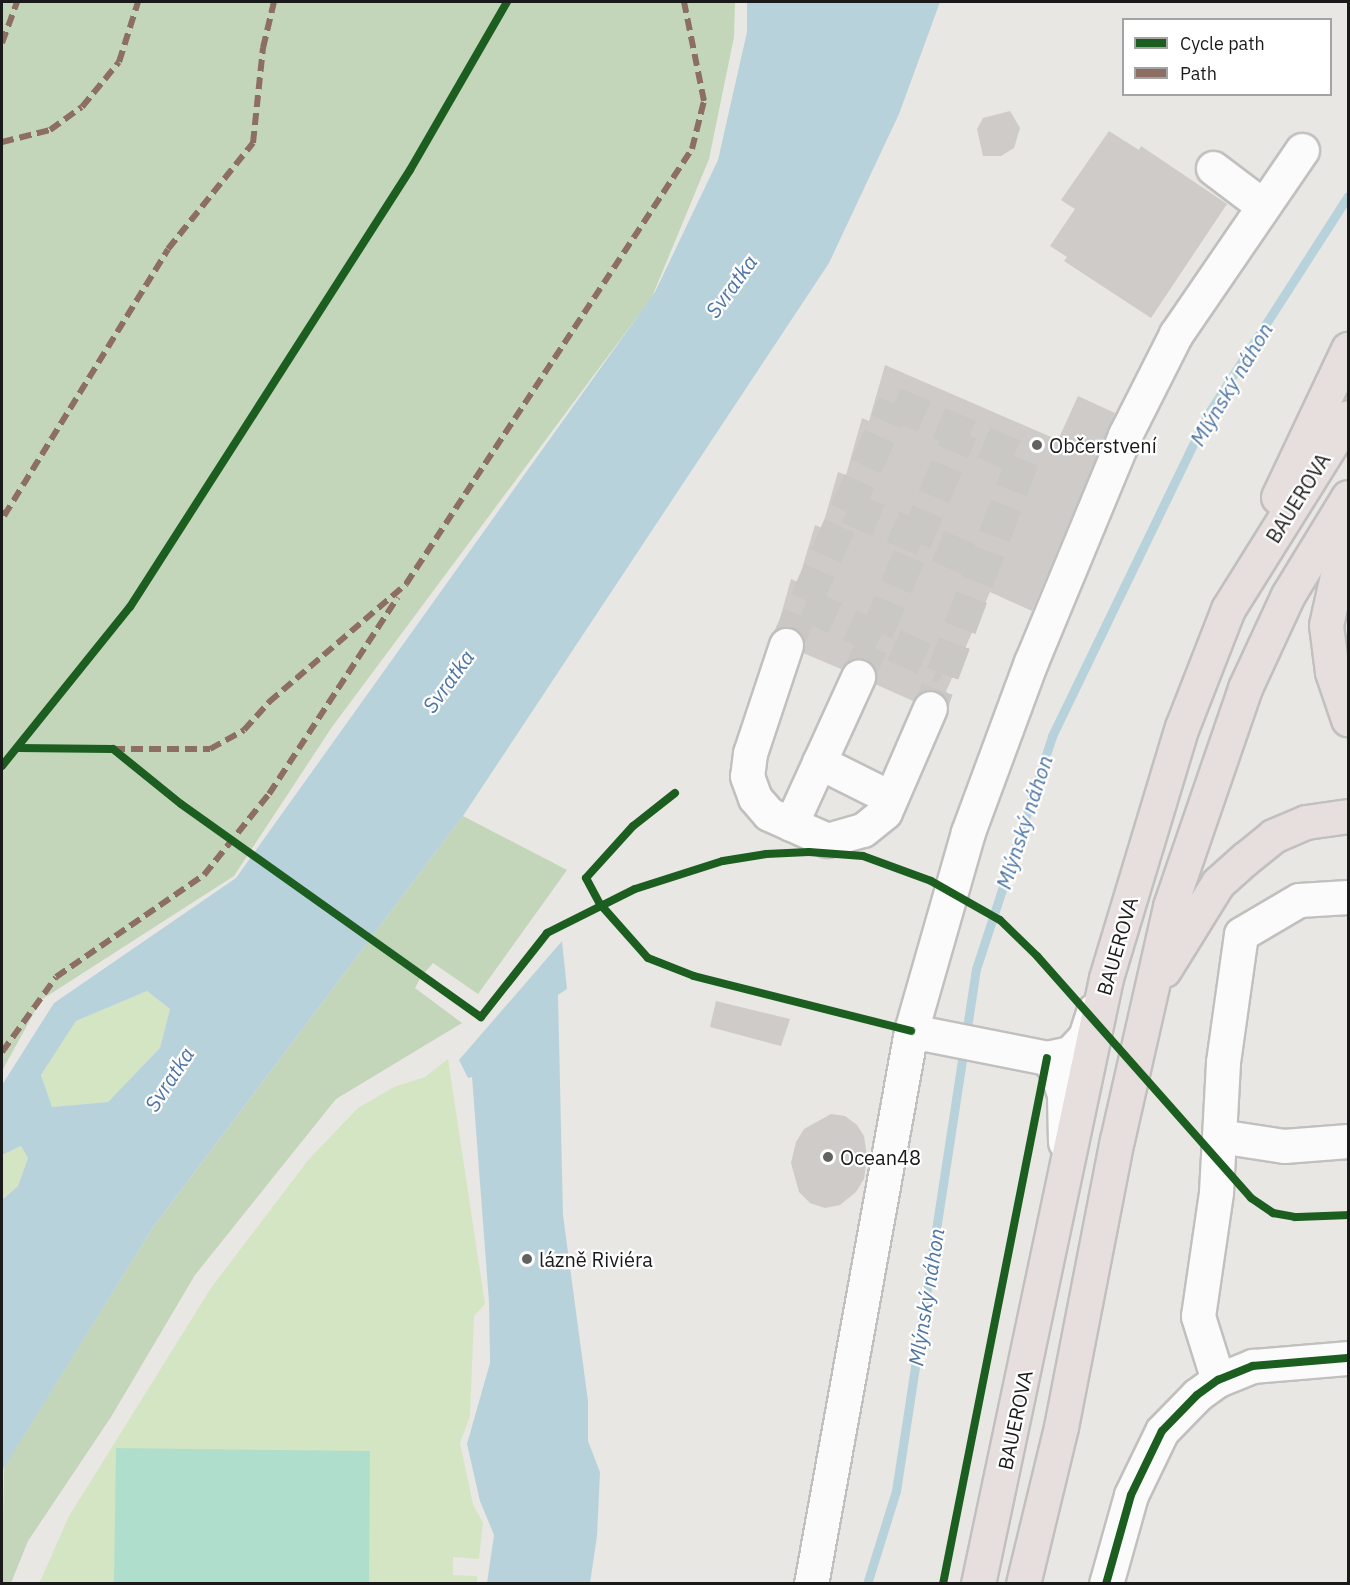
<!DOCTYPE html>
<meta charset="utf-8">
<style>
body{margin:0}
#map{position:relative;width:1350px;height:1585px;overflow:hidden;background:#e9e7e3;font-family:"IBM Plex Sans",sans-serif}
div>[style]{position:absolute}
.grass>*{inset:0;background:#d4e5c3}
.forest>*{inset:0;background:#c3d6b9}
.pitch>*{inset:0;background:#b0decc}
.water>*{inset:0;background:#b8d2db}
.stream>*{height:9px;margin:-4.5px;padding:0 4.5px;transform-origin:4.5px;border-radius:4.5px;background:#b8d2db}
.building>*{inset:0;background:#cecbc8}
.minor-tunnel>*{height:33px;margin-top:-16.5px;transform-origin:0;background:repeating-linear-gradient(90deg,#cac8c5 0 33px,transparent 0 49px)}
.roads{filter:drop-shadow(2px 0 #c1c0bf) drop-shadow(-2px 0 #c1c0bf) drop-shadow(0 2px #c1c0bf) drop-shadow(0 -2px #c1c0bf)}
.minor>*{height:33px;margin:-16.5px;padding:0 16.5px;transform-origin:16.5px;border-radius:16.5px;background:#fcfbfb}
.highway>*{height:33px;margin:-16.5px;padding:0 16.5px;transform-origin:16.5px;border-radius:16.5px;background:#e7dede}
.quiet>*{height:6px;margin-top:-3px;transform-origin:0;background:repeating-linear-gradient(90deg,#8d6e63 0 12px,transparent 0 18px)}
.cycleway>*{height:8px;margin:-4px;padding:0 4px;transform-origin:4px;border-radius:4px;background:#1b5e20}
.dots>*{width:16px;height:16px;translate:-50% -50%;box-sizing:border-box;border:3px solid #fff;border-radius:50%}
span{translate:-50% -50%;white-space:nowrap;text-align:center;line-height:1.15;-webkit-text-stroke:4.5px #fff;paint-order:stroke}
.poi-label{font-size:20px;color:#1a1a1a}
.left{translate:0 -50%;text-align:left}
.street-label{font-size:20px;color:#1a1a1a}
.water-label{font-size:21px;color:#4e75a3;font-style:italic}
.frame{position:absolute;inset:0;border:3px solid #1a1a1a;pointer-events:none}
.legend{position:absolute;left:1122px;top:18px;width:210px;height:78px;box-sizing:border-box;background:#fff;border:2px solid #a3a3a3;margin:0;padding:8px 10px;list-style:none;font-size:18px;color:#1a1a1a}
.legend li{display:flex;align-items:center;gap:12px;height:30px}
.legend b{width:30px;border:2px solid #a3a3a3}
</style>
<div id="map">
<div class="grass">
<div style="clip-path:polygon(147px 991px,170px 1009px,160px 1048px,108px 1102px,52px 1107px,41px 1075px,76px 1021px)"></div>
<div style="clip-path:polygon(448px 1059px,485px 1304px,474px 1316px,470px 1416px,460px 1443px,473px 1504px,483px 1523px,479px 1559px,453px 1557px,453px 1575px,477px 1576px,477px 1583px,39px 1584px,69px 1516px,211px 1288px,309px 1159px,358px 1108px,394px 1087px,425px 1077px)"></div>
<div style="clip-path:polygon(21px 1146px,28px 1158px,18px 1186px,2px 1200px,2px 1155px)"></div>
</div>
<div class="forest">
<div style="clip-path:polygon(2px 2px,735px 2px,734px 37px,709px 159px,652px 297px,332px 727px,234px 876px,41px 1000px,2px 1071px)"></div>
<div style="clip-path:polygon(463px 816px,567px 870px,478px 994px,433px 963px,421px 977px,415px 988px,462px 1023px,336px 1099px,195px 1275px,111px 1417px,28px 1541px,11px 1583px,2px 1583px,4px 1467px,154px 1226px)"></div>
</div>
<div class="pitch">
<div style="clip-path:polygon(116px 1448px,370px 1451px,369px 1583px,114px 1583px)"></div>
</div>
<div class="water">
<div style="clip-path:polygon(evenodd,747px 2px,940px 2px,899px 114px,829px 263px,463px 816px,154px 1226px,2px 1471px,2px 1200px,18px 1186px,28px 1158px,21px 1146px,2px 1155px,2px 1085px,54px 1003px,236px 878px,655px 292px,718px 160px,747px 32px,747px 2px,147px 991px,170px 1009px,160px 1048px,108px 1102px,52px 1107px,41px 1075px,76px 1021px,147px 991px)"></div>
<div style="clip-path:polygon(562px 941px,567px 989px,558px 995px,563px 1215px,588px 1401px,588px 1441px,600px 1472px,597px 1536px,590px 1583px,487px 1583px,494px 1535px,480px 1501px,467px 1444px,490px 1363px,489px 1302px,472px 1077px,468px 1078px,459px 1060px)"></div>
</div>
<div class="stream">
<div style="left:867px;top:1584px;width:97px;rotate:-72.7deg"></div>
<div style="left:896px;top:1491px;width:528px;rotate:-81.29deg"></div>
<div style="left:976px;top:969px;width:245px;rotate:-71.9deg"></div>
<div style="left:1052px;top:736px;width:358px;rotate:-64.2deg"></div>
<div style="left:1208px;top:414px;width:259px;rotate:-57.3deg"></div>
</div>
<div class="building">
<div style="clip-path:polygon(1010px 111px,1020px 128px,1014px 148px,1001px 156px,983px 156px,977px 129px,983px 118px)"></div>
<div style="clip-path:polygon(1109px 131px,1139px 150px,1141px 146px,1227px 204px,1151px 318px,1064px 261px,1067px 257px,1050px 246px,1075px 209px,1061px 200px)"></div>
<div style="clip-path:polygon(885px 365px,1058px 440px,1078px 396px,1115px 413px,1032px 611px,990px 592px,944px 696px,927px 690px,913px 701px,875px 684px,877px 675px,866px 660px,856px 658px,841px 669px,803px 653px,804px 641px,792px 627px,777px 629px,791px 579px,798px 582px,815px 525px,822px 528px,838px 472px,846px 475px,862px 418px,869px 421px)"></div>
<div style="clip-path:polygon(716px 1001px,790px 1019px,781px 1046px,710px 1027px)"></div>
<div style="clip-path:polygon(831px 1114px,845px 1116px,857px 1125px,864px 1136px,867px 1157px,864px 1179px,856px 1192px,840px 1205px,825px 1208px,810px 1203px,799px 1192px,791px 1163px,796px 1142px,804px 1129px)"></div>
</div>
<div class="minor-tunnel">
<div style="left:848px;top:507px;width:147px;rotate:23.2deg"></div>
<div style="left:805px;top:604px;width:154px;rotate:24.6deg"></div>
<div style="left:786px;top:645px;width:265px;rotate:-65.9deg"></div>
<div style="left:894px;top:403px;width:141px;rotate:23.5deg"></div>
<div style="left:1023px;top:459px;width:266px;rotate:110.5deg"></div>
<div style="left:858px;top:677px;width:266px;rotate:-67.2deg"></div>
</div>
<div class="roads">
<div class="minor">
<div style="left:1213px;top:168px;width:61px;rotate:37.1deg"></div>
<div style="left:786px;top:645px;width:114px;rotate:108.4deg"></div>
<div style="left:750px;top:753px;width:23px;rotate:97deg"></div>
<div style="left:747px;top:776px;width:23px;rotate:70deg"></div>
<div style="left:755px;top:798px;width:21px;rotate:49deg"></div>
<div style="left:769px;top:814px;width:64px;rotate:24.1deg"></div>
<div style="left:827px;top:840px;width:37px;rotate:-16deg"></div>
<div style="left:863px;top:830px;width:28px;rotate:-39deg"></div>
<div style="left:885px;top:812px;width:113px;rotate:-66.6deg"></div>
<div style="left:819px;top:762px;width:80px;rotate:26.6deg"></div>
<div style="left:791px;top:824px;width:162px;rotate:-65.5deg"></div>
<div style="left:911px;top:1031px;width:139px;rotate:11.2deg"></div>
<div style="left:1047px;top:1058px;width:24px;rotate:-12deg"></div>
<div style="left:1070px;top:1053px;width:22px;rotate:-47deg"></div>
<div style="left:1085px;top:1037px;width:28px;rotate:-72deg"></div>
<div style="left:1047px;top:1058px;width:15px;rotate:53deg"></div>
<div style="left:1056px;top:1070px;width:26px;rotate:72deg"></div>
<div style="left:1064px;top:1095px;width:47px;rotate:88.8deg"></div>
<div style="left:1219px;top:1136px;width:66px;rotate:8.7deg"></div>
<div style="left:1284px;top:1146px;width:64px;rotate:-4.5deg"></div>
<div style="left:1218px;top:1380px;width:67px;rotate:-107.4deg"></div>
<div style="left:1198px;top:1316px;width:125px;rotate:-81.7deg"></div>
<div style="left:1216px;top:1192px;width:130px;rotate:-86.9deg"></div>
<div style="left:1223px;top:1062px;width:129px;rotate:-82deg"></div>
<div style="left:1241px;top:934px;width:67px;rotate:-30.4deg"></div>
<div style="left:1299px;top:900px;width:49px;rotate:-3.5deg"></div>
<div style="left:811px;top:1584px;width:562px;rotate:-79.75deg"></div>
<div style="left:911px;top:1031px;width:207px;rotate:-74deg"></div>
<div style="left:968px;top:832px;width:181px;rotate:-69.7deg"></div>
<div style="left:1031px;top:662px;width:246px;rotate:-67.5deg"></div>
<div style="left:1125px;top:435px;width:113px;rotate:-63.2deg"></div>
<div style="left:1176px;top:334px;width:223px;rotate:-55.6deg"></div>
<div style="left:1106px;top:1584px;width:92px;rotate:-74.3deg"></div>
<div style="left:1131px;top:1495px;width:71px;rotate:-64.2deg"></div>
<div style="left:1162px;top:1431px;width:50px;rotate:-45.8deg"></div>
<div style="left:1197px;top:1395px;width:26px;rotate:-36deg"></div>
<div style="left:1218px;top:1380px;width:38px;rotate:-22deg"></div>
<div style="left:1253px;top:1366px;width:95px;rotate:-4.8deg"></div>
</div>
<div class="highway">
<div style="left:1278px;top:497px;width:164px;rotate:-64.7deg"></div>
<div style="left:1348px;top:526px;width:101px;rotate:102.5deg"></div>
<div style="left:1326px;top:625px;width:47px;rotate:82.7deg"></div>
<div style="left:1332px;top:672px;width:50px;rotate:71.2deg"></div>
<div style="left:1164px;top:970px;width:102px;rotate:-58.2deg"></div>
<div style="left:1218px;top:883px;width:36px;rotate:-42deg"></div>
<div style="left:1245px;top:859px;width:36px;rotate:-39deg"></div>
<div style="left:1273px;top:836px;width:36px;rotate:-23deg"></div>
<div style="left:1306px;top:822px;width:42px;rotate:-8.1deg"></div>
<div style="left:978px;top:1584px;width:619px;rotate:-78.07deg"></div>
<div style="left:1106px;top:978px;width:262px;rotate:-73.2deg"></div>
<div style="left:1182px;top:727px;width:127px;rotate:-68.7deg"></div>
<div style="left:1228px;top:609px;width:226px;rotate:-58deg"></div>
<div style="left:1023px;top:1584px;width:162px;rotate:-76.4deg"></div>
<div style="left:1061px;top:1427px;width:292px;rotate:-79deg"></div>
<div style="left:1117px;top:1140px;width:240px;rotate:-77.2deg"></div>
<div style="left:1170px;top:906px;width:231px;rotate:-71deg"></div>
<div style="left:1245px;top:688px;width:102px;rotate:-65.2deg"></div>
<div style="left:1288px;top:595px;width:115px;rotate:-58.5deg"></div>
</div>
</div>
<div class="quiet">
<div style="left:2px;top:43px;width:44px;rotate:-69.9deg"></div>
<div style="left:2px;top:142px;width:49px;rotate:-14deg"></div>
<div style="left:50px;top:130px;width:39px;rotate:-36deg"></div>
<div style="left:82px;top:107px;width:58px;rotate:-50.6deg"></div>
<div style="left:119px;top:62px;width:63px;rotate:-72.4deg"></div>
<div style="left:2px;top:510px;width:6px;rotate:72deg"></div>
<div style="left:4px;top:516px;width:313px;rotate:-58.4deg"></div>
<div style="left:168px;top:249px;width:136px;rotate:-51.3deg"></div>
<div style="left:253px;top:143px;width:96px;rotate:-84deg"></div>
<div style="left:263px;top:48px;width:47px;rotate:-76.6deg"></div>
<div style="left:113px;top:749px;width:97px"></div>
<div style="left:210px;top:749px;width:39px;rotate:-29deg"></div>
<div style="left:244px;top:730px;width:38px;rotate:-48deg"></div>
<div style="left:269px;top:702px;width:181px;rotate:-40.7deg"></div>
<div style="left:406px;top:584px;width:521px;rotate:-56.68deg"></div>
<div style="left:692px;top:149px;width:49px;rotate:-76deg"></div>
<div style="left:704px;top:101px;width:101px;rotate:-101.4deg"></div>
<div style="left:2px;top:1052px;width:92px;rotate:-54.2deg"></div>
<div style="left:56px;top:977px;width:180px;rotate:-34.6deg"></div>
<div style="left:204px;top:875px;width:104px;rotate:-51.3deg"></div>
<div style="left:269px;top:794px;width:235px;rotate:-56.8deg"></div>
</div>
<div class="cycleway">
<div style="left:18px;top:748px;width:95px;rotate:0.6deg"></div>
<div style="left:113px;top:749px;width:87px;rotate:39deg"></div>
<div style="left:181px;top:804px;width:368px;rotate:35.4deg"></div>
<div style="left:481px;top:1017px;width:107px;rotate:-51.8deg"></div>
<div style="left:547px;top:933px;width:98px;rotate:-26.6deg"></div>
<div style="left:635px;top:889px;width:92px;rotate:-17.7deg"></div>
<div style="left:723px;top:861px;width:44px;rotate:-9.2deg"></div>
<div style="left:766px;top:854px;width:43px;rotate:-2.7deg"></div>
<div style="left:809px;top:852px;width:54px;rotate:4.2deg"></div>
<div style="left:863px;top:856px;width:72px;rotate:20.2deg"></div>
<div style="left:931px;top:881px;width:79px;rotate:29.5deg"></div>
<div style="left:1000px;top:920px;width:52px;rotate:44.2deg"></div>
<div style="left:1037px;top:956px;width:323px;rotate:48.5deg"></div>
<div style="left:1251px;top:1198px;width:27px;rotate:34deg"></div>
<div style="left:1273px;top:1213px;width:22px;rotate:10deg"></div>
<div style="left:1295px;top:1217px;width:53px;rotate:-2.2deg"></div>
<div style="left:2px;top:766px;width:204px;rotate:-51.2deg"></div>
<div style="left:130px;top:607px;width:519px;rotate:-57.35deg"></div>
<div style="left:410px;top:170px;width:194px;rotate:-60deg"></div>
<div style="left:675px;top:793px;width:53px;rotate:141.8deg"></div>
<div style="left:633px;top:826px;width:70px;rotate:132.1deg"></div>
<div style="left:586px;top:878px;width:30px;rotate:62deg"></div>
<div style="left:600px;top:904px;width:72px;rotate:48.4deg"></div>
<div style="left:648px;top:958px;width:49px;rotate:21.4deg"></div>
<div style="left:694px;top:976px;width:224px;rotate:14.2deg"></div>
<div style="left:943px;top:1584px;width:536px;rotate:-78.82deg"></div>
<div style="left:1106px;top:1584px;width:92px;rotate:-74.3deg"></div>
<div style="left:1131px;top:1495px;width:71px;rotate:-64.2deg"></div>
<div style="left:1162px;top:1431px;width:50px;rotate:-45.8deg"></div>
<div style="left:1197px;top:1395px;width:26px;rotate:-36deg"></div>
<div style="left:1218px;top:1380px;width:38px;rotate:-22deg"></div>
<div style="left:1253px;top:1366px;width:95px;rotate:-4.8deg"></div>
</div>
<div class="dots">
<div style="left:1037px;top:445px;background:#626260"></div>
<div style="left:828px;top:1157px;background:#626260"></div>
<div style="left:527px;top:1259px;background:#626260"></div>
</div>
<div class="poi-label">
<span class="left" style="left:1049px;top:445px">Občerstvení</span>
<span class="left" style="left:840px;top:1157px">Ocean48</span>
<span class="left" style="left:539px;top:1259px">lázně Riviéra</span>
</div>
<div class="street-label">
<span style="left:1298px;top:498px;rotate:-58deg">BAUEROVA</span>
<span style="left:1117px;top:946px;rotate:-74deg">BAUEROVA</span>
<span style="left:1015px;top:1420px;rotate:-78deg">BAUEROVA</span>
</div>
<div class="water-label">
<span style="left:731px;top:286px;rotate:-54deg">Svratka</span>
<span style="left:1231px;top:384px;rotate:-59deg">Mlýnský náhon</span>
<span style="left:448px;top:681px;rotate:-54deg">Svratka</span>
<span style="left:1024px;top:822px;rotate:-72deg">Mlýnský náhon</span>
<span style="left:169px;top:1079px;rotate:-57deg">Svratka</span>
<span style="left:926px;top:1297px;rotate:-81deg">Mlýnský náhon</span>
</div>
<div class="frame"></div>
<ul class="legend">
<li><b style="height:8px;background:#1b5e20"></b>Cycle path</li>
<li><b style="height:8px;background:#8d6e63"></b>Path</li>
</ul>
</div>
